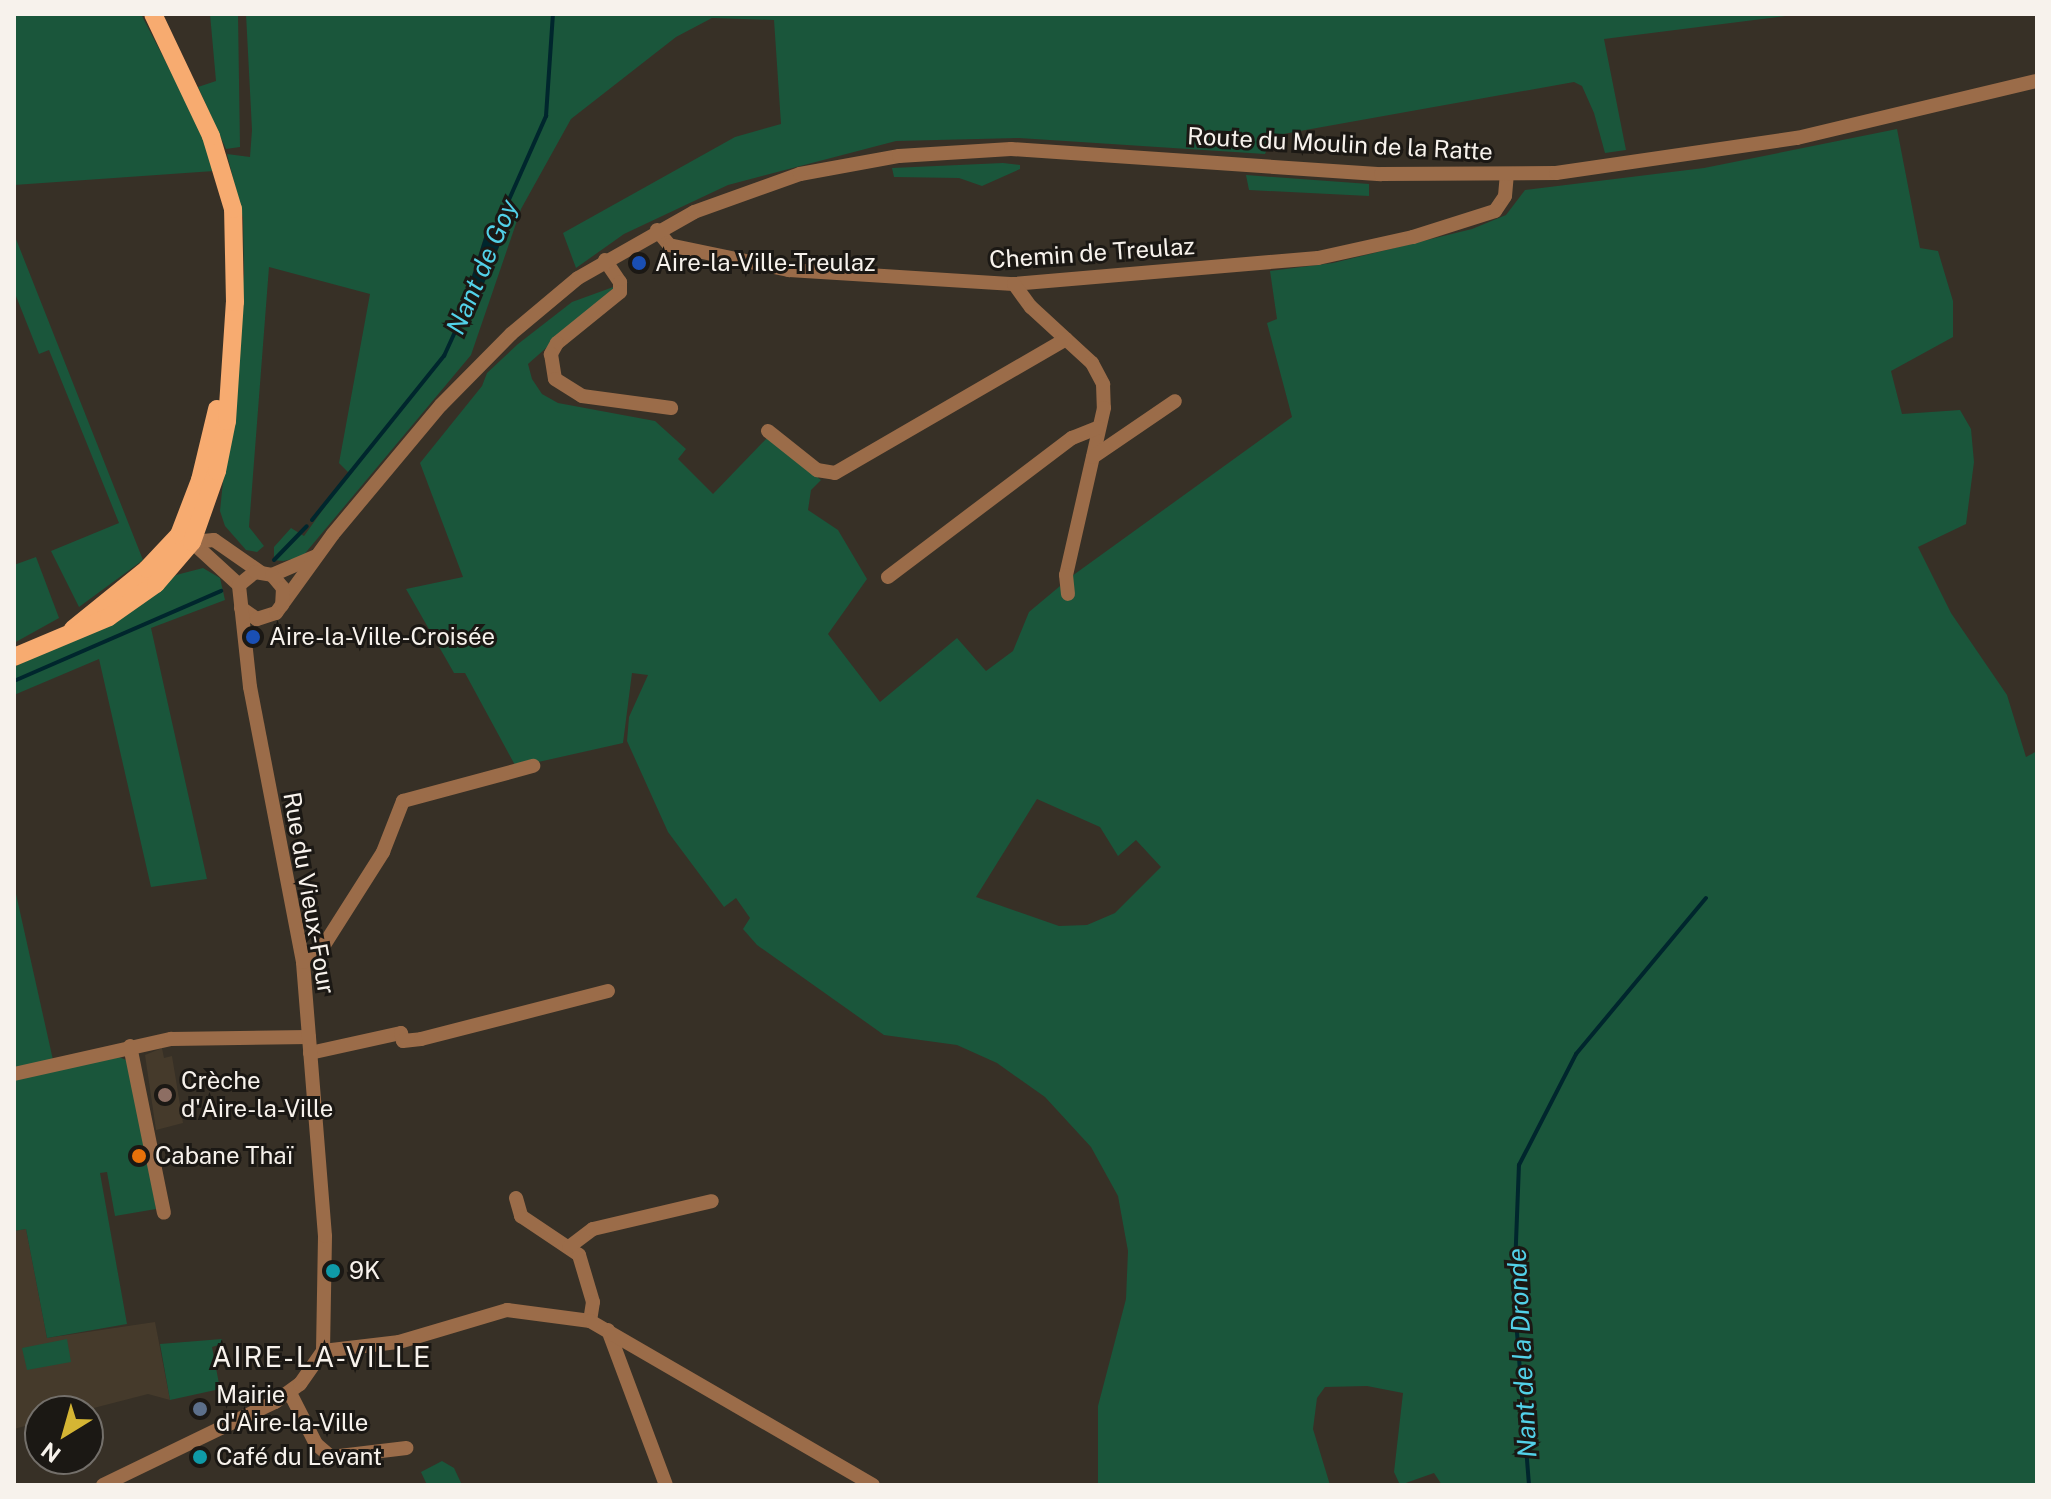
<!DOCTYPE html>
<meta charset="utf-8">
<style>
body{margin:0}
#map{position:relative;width:2051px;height:1499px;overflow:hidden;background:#373026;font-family:"Public Sans",sans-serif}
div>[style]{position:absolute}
.built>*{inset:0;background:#453a2b}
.green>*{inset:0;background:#1a563b}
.water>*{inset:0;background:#00262d}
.stream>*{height:4px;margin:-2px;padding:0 2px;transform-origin:2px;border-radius:2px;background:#00262d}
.minor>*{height:14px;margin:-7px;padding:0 7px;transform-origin:7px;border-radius:7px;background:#9b6c49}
.major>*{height:18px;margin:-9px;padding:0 9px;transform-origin:9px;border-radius:9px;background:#f7ab70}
.dots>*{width:22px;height:22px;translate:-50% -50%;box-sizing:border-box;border:4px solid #1b1814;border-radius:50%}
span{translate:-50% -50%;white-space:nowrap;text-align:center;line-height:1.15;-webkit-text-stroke:6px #1b1814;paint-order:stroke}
.street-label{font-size:24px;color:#f7f2ec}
.poi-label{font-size:24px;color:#f7f2ec}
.left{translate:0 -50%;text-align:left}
.water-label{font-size:26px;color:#52d1e8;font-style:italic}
.quarter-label{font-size:28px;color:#f7f2ec;letter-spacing:2px}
.frame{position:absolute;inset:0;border:16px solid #f7f2ec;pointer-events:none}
.north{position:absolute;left:24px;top:1395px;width:80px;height:80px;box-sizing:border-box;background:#1b1814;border:2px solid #736f6a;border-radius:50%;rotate:217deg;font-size:22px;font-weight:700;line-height:32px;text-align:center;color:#f7f2ec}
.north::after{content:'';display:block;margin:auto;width:28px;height:36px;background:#d5b534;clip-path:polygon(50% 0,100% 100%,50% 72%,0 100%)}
</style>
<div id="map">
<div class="built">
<div style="clip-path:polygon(162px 1048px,164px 1058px,172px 1056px,183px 1123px,156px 1130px,145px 1055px)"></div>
<div style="clip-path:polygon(26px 1229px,47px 1338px,155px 1322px,170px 1400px,148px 1394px,82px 1411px,40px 1411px,40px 1422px,14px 1429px,14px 1231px)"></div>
</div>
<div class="green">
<div style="clip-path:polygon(14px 14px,141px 14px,202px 132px,214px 171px,14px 185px)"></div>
<div style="clip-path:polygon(210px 14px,238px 14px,240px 147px,226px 149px,198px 87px,216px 81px)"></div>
<div style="clip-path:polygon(evenodd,246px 14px,1801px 14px,1604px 39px,1626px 150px,1605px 153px,1594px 113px,1582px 86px,1574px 82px,1272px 136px,1265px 154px,1019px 138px,896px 141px,728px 185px,624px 234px,576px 268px,563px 233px,735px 137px,781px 124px,774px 20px,712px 18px,676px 37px,571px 119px,521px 209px,471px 355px,302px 557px,283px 561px,274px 560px,274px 547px,291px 528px,304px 536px,349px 473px,339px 463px,370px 294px,269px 267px,249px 527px,264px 546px,257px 552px,246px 550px,225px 526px,220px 511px,244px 273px,243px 218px,227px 154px,250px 157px,252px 130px,246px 14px,498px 224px,505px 233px,480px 293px,468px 288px,488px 225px,498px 224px)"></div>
<div style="clip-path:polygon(evenodd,1897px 129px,1920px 248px,1938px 251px,1953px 301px,1953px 337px,1891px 371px,1902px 414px,1960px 410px,1971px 429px,1974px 462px,1966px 524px,1918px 547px,1951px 613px,2007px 695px,2026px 757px,2037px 751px,2037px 1485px,1442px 1485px,1434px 1473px,1400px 1485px,1394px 1472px,1403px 1393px,1367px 1386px,1325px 1387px,1317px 1398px,1313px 1429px,1330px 1485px,1098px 1485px,1098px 1406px,1126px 1299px,1128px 1251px,1118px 1196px,1091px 1147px,1045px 1097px,997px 1063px,957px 1045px,884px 1035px,757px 945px,743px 929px,750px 918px,736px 898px,724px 907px,668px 832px,627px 741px,629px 717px,648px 675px,632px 673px,623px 743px,516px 767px,465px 673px,454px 673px,406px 589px,463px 577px,420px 463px,482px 386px,487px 373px,518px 344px,572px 302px,616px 286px,528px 364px,532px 379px,542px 394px,558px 403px,655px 421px,686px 449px,678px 459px,713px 494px,767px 438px,821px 480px,811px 490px,808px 510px,838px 530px,867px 579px,828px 634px,880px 702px,957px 638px,986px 671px,1013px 651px,1029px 612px,1072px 576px,1292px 417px,1267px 323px,1277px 319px,1270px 271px,1333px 263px,1472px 229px,1506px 215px,1525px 190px,1704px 168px,1897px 129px,1037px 799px,1100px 827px,1118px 856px,1136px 840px,1161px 867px,1115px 913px,1087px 925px,1059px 926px,976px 897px,1037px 799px)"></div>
<div style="clip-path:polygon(1003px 163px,1020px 165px,1020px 169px,982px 186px,959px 178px,894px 177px,892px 168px)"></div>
<div style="clip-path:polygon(1246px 175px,1369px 184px,1369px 196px,1249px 190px)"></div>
<div style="clip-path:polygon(14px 234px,143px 560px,79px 607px,51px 551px,119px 523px,49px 350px,39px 354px,14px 291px)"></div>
<div style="clip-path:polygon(36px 557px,59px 618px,14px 643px,14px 565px)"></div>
<div style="clip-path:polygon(203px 568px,220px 578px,225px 600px,151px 628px,207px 879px,151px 887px,99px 659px,14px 695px,14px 667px,140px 604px,176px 575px)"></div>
<div style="clip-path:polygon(14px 885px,53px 1060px,14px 1070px)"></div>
<div style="clip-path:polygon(114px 1055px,131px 1062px,156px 1209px,115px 1216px,107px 1172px,100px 1173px,127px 1324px,47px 1338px,26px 1229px,14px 1231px,14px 1078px)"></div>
<div style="clip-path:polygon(67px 1339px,71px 1362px,27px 1370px,22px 1348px)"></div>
<div style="clip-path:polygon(222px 1339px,222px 1344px,212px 1347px,220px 1389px,170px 1400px,160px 1344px)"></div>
<div style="clip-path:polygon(442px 1461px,454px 1468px,462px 1485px,427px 1485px,421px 1472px)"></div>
</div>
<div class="water">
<div style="clip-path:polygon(498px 224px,505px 232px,480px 293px,468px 289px,488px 225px)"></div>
</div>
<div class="stream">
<div style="left:496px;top:229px;width:124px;rotate:-66.1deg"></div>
<div style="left:546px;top:116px;width:102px;rotate:-86.1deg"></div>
<div style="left:312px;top:520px;width:211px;rotate:-51.2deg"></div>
<div style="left:444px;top:356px;width:77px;rotate:-65.4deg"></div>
<div style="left:274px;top:560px;width:47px;rotate:-45.9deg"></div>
<div style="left:14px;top:681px;width:226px;rotate:-23.5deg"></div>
<div style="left:1529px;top:1485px;width:192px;rotate:-94.5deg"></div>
<div style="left:1514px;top:1294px;width:129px;rotate:-87.8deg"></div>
<div style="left:1519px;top:1165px;width:125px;rotate:-62.8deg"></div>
<div style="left:1576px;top:1054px;width:203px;rotate:-50.2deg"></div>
</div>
<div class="minor">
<div style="left:657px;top:230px;width:19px;rotate:51deg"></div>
<div style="left:669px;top:245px;width:123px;rotate:11.8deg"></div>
<div style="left:789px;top:270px;width:225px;rotate:3.6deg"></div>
<div style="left:1014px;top:284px;width:305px;rotate:-4.9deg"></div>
<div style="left:1318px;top:258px;width:97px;rotate:-12.5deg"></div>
<div style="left:1413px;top:237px;width:86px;rotate:-17.6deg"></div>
<div style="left:1495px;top:211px;width:18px;rotate:-56deg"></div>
<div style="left:1505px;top:196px;width:21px;rotate:-85deg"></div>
<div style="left:605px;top:260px;width:27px;rotate:56deg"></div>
<div style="left:620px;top:282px;width:10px;rotate:90deg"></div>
<div style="left:620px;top:292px;width:81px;rotate:141deg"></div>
<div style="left:557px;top:343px;width:13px;rotate:119deg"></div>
<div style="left:551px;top:354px;width:25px;rotate:81deg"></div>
<div style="left:555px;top:379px;width:32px;rotate:32deg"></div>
<div style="left:582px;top:396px;width:90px;rotate:7.7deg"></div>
<div style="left:1014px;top:284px;width:29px;rotate:54deg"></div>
<div style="left:1031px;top:307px;width:83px;rotate:42.6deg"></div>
<div style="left:1092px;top:363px;width:24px;rotate:62deg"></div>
<div style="left:1103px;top:384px;width:24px;rotate:88deg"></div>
<div style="left:1104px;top:408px;width:171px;rotate:102.8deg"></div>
<div style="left:1066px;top:575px;width:19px;rotate:84deg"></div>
<div style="left:768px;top:431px;width:63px;rotate:38.5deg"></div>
<div style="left:817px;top:470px;width:18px;rotate:9deg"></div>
<div style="left:835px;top:473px;width:267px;rotate:-30.1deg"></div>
<div style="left:1093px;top:457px;width:99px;rotate:-34.3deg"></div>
<div style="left:272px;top:575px;width:46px;rotate:-23.2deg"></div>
<div style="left:888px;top:577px;width:231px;rotate:-37.1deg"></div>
<div style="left:1072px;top:438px;width:29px;rotate:-22deg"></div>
<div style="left:239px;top:585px;width:64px;rotate:-137.5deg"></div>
<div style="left:192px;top:542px;width:22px;rotate:-5deg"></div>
<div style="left:214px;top:540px;width:56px;rotate:34.8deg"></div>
<div style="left:241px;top:608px;width:19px;rotate:35deg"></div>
<div style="left:257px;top:619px;width:20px;rotate:-18deg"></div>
<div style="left:276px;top:613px;width:97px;rotate:-54.2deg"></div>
<div style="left:333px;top:534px;width:168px;rotate:-50.1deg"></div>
<div style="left:441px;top:405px;width:100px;rotate:-45.4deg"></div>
<div style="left:511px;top:334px;width:87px;rotate:-39.9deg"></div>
<div style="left:578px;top:278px;width:133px;rotate:-29.6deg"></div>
<div style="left:694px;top:212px;width:113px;rotate:-19.7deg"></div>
<div style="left:800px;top:174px;width:101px;rotate:-10.3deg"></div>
<div style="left:899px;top:156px;width:112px;rotate:-3.6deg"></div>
<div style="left:1011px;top:149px;width:371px;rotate:3.9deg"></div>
<div style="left:1381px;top:174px;width:175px;rotate:-0.3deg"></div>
<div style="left:1556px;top:173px;width:244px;rotate:-8.3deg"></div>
<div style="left:1797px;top:138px;width:247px;rotate:-13.4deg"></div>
<div style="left:303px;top:962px;width:18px;rotate:-29deg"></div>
<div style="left:319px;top:953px;width:120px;rotate:-57.6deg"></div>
<div style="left:383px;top:852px;width:55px;rotate:-68.6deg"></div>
<div style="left:403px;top:801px;width:135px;rotate:-15.1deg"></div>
<div style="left:130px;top:1046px;width:170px;rotate:78.5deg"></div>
<div style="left:310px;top:1053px;width:93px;rotate:-12.4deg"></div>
<div style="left:401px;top:1033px;width:8px;rotate:76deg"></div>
<div style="left:403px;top:1041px;width:18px;rotate:-6deg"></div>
<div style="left:421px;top:1039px;width:193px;rotate:-14.4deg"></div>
<div style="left:14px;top:1074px;width:161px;rotate:-12.6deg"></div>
<div style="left:171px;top:1039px;width:138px;rotate:-0.8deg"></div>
<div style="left:516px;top:1198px;width:19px;rotate:74deg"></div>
<div style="left:521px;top:1216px;width:70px;rotate:33.9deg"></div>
<div style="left:579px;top:1255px;width:49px;rotate:73.4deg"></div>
<div style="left:593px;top:1302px;width:19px;rotate:99deg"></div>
<div style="left:569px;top:1247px;width:30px;rotate:-37deg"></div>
<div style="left:593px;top:1229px;width:122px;rotate:-13.2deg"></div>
<div style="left:608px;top:1330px;width:165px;rotate:69.5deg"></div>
<div style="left:323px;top:1351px;width:77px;rotate:-6.8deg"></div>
<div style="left:399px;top:1342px;width:113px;rotate:-16.5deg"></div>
<div style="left:507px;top:1310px;width:84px;rotate:7.5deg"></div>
<div style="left:590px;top:1321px;width:327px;rotate:30.1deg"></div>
<div style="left:290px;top:1393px;width:57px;rotate:63deg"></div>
<div style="left:316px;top:1444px;width:20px;rotate:41deg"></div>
<div style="left:331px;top:1457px;width:76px;rotate:-6.8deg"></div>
<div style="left:103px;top:1485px;width:191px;rotate:-25.8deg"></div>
<div style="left:275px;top:1402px;width:31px;rotate:-36deg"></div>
<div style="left:300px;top:1384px;width:40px;rotate:-55.1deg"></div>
<div style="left:323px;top:1351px;width:115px;rotate:-89deg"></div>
<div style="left:325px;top:1236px;width:275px;rotate:-94.6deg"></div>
<div style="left:303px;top:962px;width:280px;rotate:-100.9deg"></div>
<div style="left:250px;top:687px;width:103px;rotate:-96.2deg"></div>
<div style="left:239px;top:585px;width:21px;rotate:-39deg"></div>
<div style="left:255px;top:572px;width:17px;rotate:10deg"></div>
<div style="left:272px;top:575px;width:17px;rotate:50deg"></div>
<div style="left:283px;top:588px;width:17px;rotate:93deg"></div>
</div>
<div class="major">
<div style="left:73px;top:629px;width:95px;rotate:-39deg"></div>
<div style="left:147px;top:569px;width:47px;rotate:-46.7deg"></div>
<div style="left:179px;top:535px;width:59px;rotate:-69.1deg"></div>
<div style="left:200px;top:480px;width:73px;rotate:-76.5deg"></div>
<div style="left:14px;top:657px;width:103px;rotate:-22.8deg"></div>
<div style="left:109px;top:617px;width:57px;rotate:-35.1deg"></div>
<div style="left:156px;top:584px;width:55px;rotate:-49.4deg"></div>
<div style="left:192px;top:542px;width:75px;rotate:-70.6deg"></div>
<div style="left:217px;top:471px;width:51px;rotate:-78.7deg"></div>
<div style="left:227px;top:421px;width:119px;rotate:-86.2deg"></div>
<div style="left:235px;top:302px;width:93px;rotate:-91.2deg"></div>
<div style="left:233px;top:209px;width:76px;rotate:-106.8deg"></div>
<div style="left:211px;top:136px;width:135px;rotate:-115.4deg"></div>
</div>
<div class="dots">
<div style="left:639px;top:263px;background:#1a4fb4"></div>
<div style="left:253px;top:637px;background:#1a4fb4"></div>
<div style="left:165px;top:1095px;background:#8d6e63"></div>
<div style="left:139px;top:1156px;background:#e8710a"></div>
<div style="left:333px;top:1271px;background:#0f9aa8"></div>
<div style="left:200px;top:1409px;background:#5c6f8a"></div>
<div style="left:200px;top:1457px;background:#0f9aa8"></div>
</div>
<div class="street-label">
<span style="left:1340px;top:144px;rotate:3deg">Route du Moulin de la Ratte</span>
<span style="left:1092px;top:253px;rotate:-4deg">Chemin de Treulaz</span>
<span style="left:309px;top:893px;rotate:80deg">Rue du Vieux-Four</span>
</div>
<div class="poi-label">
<span class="left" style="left:655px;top:263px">Aire-la-Ville-Treulaz</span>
<span class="left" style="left:269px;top:637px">Aire-la-Ville-Croisée</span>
<span class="left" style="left:181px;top:1095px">Crèche<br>d'Aire-la-Ville</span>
<span class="left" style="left:155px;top:1156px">Cabane Thaï</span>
<span class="left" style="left:349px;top:1271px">9K</span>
<span class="left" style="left:216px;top:1409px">Mairie<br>d'Aire-la-Ville</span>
<span class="left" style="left:216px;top:1457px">Café du Levant</span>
</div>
<div class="water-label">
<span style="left:482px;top:267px;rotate:-67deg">Nant de Goy</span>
<span style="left:1522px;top:1353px;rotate:-93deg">Nant de la Dronde</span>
</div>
<div class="quarter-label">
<span style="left:322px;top:1357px">AIRE-LA-VILLE</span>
</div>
<div class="frame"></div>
<div class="north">N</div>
</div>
